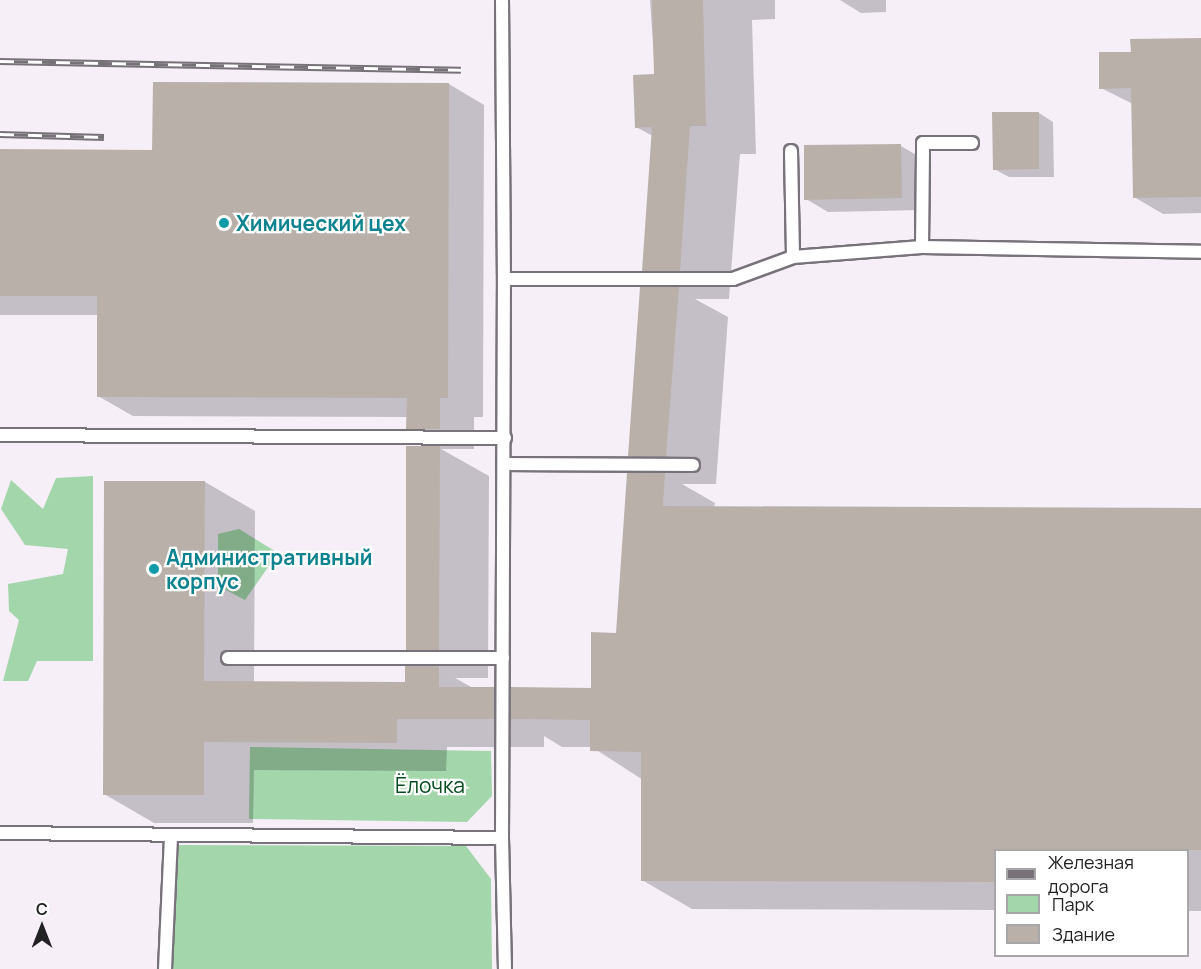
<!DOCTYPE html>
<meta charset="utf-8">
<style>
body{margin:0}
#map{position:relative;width:1201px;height:969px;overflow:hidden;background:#f6eff8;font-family:Manrope,sans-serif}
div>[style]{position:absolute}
.green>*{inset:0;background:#a3d6ab}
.shadow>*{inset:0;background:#0003}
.building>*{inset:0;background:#bab0aa}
.roads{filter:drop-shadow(2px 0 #78727a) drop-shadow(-2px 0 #78727a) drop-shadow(0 2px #78727a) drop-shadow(0 -2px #78727a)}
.lane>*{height:12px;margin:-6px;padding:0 6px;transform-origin:6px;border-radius:6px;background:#fff}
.rail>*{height:7px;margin-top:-3.5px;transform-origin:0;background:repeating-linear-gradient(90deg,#fff 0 14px,#777278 0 28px);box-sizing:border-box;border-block:2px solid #777278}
.dots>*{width:16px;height:16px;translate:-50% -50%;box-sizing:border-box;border:3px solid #fff;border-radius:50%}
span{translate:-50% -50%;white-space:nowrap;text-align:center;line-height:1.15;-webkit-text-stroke:4.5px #fff;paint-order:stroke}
.culture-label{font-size:21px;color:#0d838f;font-weight:700}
.left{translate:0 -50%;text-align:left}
.park-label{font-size:21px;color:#054b1e}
.legend{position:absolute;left:994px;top:849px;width:195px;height:108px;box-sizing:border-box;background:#fff;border:2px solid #a7a6a8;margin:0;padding:8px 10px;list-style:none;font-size:18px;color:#242125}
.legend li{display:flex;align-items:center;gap:12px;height:30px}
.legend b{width:30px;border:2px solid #a7a6a8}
.north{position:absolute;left:12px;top:897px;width:60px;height:60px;-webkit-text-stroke:4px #fff;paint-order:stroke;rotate:0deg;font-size:16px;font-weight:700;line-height:24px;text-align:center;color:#242125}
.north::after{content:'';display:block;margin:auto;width:21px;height:27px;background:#242125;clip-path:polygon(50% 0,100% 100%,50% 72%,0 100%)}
</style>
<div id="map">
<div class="green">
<div style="clip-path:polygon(93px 476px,93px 661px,37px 661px,28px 681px,3px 681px,19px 620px,9px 611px,8px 584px,63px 574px,68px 549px,25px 545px,1px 509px,11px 480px,43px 509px,56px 478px)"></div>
<div style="clip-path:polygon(239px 529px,278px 553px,245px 600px,218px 586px,218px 534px)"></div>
<div style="clip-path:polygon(250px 747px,491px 751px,492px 796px,467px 822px,249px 819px)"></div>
<div style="clip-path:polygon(179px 845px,466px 846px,491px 879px,492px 969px,171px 969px)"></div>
</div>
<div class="shadow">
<div style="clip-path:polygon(650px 0,775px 0,775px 19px,752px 20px,756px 154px,740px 154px,729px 299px,695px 299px,728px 317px,716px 484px,682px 484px,715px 503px,714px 507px,1201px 509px,1201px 911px,1188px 911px,1188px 850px,996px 850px,996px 910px,692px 909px,642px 880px,643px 780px,592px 747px,562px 747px,544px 736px,544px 747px,447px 747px,446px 771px,254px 770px,253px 823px,154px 823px,104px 794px,205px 482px,255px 511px,254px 683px,407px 683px,407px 668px,440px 668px,407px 649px,408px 447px,441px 447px,408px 428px,408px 417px,133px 416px,98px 396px,98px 315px,0 315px,0 151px,154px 152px,154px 83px,449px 84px,484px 105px,483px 417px,474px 417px,474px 449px,441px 449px,489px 476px,488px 678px,455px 678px,475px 689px,494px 689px,512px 700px,592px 689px,617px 634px,663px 475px,630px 456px,676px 289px,643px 270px,653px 136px,636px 127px,655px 75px)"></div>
<div style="clip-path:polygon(840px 0,886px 0,886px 12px,861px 13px)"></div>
<div style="clip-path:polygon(1201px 39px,1201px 213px,1163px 214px,1134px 197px,1133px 104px,1101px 88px,1132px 53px)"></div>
<div style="clip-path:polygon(1039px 113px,1053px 122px,1054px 177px,1009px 177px,994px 169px)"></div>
<div style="clip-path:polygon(901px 146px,923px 159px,924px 210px,828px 212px,806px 199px)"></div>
</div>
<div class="building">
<div style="clip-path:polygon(652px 0,703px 0,706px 126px,690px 126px,680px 271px,642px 271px,652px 127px,635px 128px,633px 75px,654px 74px)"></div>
<div style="clip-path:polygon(1201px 38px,1201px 197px,1133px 198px,1131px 88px,1099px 89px,1099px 52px,1131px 52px,1130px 39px)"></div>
<div style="clip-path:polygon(153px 82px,449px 83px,448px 398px,440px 398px,440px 429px,406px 429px,407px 398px,97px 397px,97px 296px,0 296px,0 149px,152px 150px)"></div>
<div style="clip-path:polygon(992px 112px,1039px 112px,1039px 169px,993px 170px)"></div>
<div style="clip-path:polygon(901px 144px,902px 198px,804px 200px,804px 145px)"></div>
<div style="clip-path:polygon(640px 287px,679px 287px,666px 457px,628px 456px)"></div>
<div style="clip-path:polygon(406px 446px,440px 446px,439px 650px,406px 650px)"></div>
<div style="clip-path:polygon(627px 473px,665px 473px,663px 506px,1201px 508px,1201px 850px,996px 850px,996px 882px,641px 881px,641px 752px,590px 751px,590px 720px,511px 719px,511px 687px,591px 688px,591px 632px,616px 633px)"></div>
<div style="clip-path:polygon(104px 481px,205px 481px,204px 681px,405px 682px,405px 666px,439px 666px,439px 687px,494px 687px,494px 719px,397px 719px,397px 743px,204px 742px,204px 795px,103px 795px)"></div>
</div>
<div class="roads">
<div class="lane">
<div style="left:502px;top:0;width:279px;rotate:89.6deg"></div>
<div style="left:791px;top:151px;width:106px;rotate:88.9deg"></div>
<div style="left:922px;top:247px;width:104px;rotate:-89.4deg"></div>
<div style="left:923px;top:143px;width:49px"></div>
<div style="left:0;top:435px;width:505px;rotate:0.34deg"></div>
<div style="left:504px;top:464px;width:189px;rotate:0.3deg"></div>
<div style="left:228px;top:658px;width:275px"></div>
<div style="left:0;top:833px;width:502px;rotate:0.57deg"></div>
<div style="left:502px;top:838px;width:559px;rotate:-89.8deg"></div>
<div style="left:504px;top:279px;width:229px"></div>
<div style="left:733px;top:279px;width:64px;rotate:-20.1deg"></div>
<div style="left:793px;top:257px;width:129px;rotate:-4.4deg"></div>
<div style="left:922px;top:247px;width:279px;rotate:1deg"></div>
<div style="left:502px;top:838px;width:131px;rotate:88.7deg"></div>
<div style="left:165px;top:969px;width:134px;rotate:-87.4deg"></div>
</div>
</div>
<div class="rail">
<div style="left:0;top:61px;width:461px;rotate:1.1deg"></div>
<div style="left:0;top:134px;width:104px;rotate:1.7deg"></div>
</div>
<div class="dots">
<div style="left:224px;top:223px;background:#0f9aa8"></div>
<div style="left:154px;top:569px;background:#0f9aa8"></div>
</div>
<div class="culture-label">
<span class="left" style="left:236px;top:223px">Химический цех</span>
<span class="left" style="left:166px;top:569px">Административный<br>корпус</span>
</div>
<div class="park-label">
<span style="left:430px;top:785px">Ёлочка</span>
</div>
<ul class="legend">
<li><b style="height:8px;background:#777278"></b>Железная дорога</li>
<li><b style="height:16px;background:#a3d6ab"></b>Парк</li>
<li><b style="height:16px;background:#bab0aa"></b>Здание</li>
</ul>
<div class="north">С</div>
</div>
